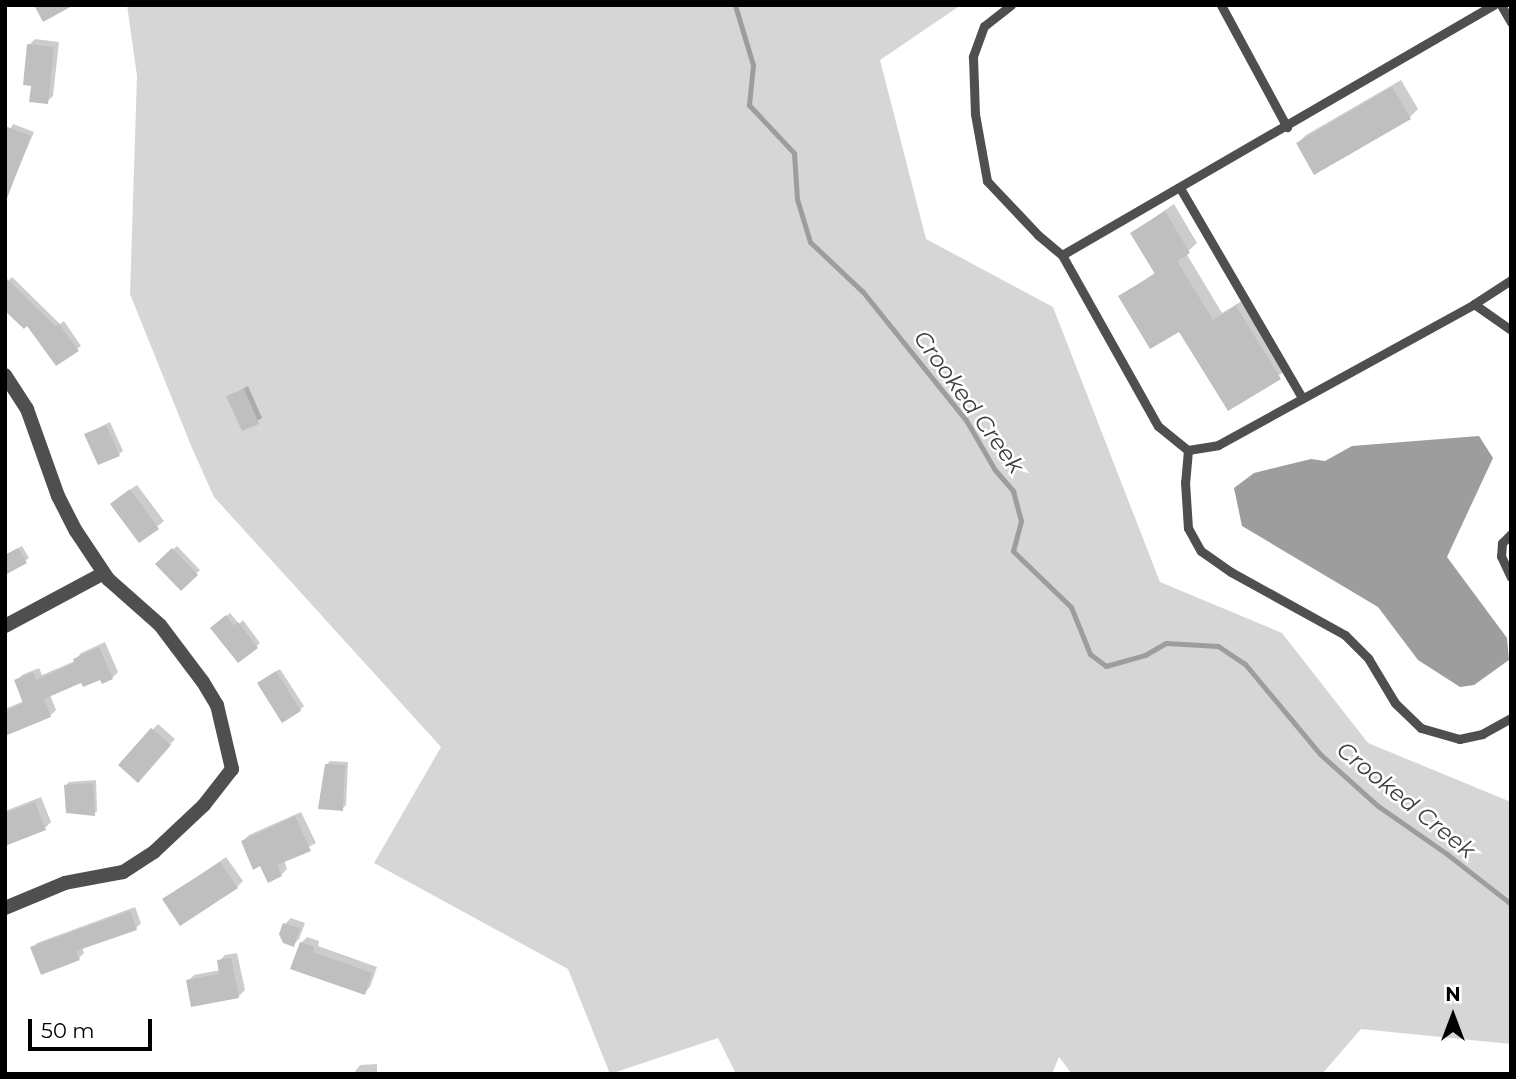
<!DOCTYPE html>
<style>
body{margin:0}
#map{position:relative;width:1516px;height:1079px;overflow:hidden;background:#fff;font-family:Montserrat,sans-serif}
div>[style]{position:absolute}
.green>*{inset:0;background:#d6d6d6}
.water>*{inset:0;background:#9d9d9d}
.shadow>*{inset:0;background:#0003}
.stream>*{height:5px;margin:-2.5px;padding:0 2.5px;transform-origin:2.5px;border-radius:2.5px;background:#9d9d9d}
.building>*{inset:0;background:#bfbfbf}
.lane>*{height:9px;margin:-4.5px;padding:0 4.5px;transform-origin:4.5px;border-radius:4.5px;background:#4f4f4f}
.street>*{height:14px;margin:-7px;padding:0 7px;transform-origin:7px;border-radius:7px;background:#4f4f4f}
span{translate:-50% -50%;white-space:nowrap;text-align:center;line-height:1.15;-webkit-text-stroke:5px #fff;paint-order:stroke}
.water-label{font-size:23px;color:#3e3e3e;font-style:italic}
.frame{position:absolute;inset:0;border:7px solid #000;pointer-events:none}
.north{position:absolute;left:1418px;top:981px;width:70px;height:70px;-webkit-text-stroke:5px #fff;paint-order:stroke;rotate:0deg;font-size:19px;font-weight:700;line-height:28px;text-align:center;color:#000}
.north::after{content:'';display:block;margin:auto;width:24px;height:32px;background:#000;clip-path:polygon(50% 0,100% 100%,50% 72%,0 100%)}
.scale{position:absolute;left:28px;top:1019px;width:124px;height:32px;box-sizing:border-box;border:4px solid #000;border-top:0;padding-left:9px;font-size:21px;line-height:24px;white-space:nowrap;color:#000;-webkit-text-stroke:5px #fff;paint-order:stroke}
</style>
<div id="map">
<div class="green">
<div style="clip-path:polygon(127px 5px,961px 5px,880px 60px,926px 239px,1053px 307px,1160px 582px,1282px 633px,1368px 743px,1511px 802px,1511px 1044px,1361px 1029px,1322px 1074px,1072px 1074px,1059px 1057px,1052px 1074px,736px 1074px,718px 1038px,610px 1074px,568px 969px,374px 863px,441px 747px,214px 497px,192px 448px,130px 294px,137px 76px)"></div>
</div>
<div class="water">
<div style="clip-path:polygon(1479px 436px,1493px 458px,1447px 557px,1507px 638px,1509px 660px,1474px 685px,1460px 687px,1418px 660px,1378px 607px,1242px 526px,1234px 488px,1254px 473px,1311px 459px,1325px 461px,1352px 446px)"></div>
</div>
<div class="shadow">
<div style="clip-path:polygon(35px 39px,59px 42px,53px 96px,47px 102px,32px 84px,29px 45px)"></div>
<div style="clip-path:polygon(1401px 80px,1418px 109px,1410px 117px,1298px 143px,1306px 135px)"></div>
<div style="clip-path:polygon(13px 124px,34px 132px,14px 179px,5px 138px)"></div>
<div style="clip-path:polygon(1174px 204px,1197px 243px,1186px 253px,1222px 313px,1245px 299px,1288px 369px,1229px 409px,1180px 330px,1121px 296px,1156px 272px,1132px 233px)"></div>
<div style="clip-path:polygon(12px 277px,60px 324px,64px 321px,81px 346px,77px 349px,5px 284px)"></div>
<div style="clip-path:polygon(248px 386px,262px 418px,243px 429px,229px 397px)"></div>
<div style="clip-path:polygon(110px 422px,123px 451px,119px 454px,86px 434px)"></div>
<div style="clip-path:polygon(137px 485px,164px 521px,139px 541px,118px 498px)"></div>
<div style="clip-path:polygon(22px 546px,29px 558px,5px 575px,5px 555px)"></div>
<div style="clip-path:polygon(177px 546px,200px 570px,181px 588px,158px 564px)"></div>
<div style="clip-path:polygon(230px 613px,239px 624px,243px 620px,260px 643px,257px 646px,212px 628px)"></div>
<div style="clip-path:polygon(105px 642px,118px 672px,112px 678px,82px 680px,50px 695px,56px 710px,50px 716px,5px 734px,5px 709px,24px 701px,16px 681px,22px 675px,39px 668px,42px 675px,75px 661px,81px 653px)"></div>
<div style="clip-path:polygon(280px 669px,304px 706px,300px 710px,263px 680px)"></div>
<div style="clip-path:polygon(158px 724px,175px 739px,143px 775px,120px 765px)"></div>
<div style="clip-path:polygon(330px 761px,348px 762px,346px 805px,342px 809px,326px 765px)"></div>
<div style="clip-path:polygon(96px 780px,97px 811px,94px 814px,66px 785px,69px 782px)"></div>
<div style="clip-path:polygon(41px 797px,51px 822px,45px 828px,5px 844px,5px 811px)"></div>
<div style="clip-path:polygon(301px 812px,316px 843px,284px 860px,287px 869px,281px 875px,261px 864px,243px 841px,249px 835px)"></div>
<div style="clip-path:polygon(226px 857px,243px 881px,237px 887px,164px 900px)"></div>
<div style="clip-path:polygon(135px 907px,141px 923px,136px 928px,82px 947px,84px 953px,79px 958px,32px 948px,37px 943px)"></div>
<div style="clip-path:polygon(291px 918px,305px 923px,299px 939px,293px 945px,285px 924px)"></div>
<div style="clip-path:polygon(307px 937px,319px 941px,318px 946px,377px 967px,370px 987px,364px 993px,301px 943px)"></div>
<div style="clip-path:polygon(237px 953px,245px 990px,239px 996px,192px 1005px,188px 981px,194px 975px,220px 970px,219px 961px,225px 955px)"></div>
<div style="clip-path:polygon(377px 1064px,377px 1074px,346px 1074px,354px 1073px,360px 1065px)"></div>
</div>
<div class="stream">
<div style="left:735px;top:5px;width:63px;rotate:73.3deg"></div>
<div style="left:753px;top:65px;width:40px;rotate:95.7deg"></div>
<div style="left:749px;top:105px;width:66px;rotate:46.8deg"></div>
<div style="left:794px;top:153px;width:46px;rotate:86.3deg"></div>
<div style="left:797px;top:199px;width:45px;rotate:73.2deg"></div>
<div style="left:810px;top:242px;width:73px;rotate:43.3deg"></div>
<div style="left:863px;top:292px;width:164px;rotate:51.2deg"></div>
<div style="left:966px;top:420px;width:58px;rotate:59.9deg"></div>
<div style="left:995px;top:470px;width:28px;rotate:49deg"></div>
<div style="left:1013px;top:491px;width:31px;rotate:75deg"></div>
<div style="left:1021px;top:521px;width:31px;rotate:105deg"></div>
<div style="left:1013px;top:551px;width:81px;rotate:44deg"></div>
<div style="left:1071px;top:607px;width:51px;rotate:68deg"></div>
<div style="left:1090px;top:654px;width:20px;rotate:37deg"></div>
<div style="left:1106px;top:666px;width:41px;rotate:-15.8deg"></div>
<div style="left:1145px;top:655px;width:24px;rotate:-30deg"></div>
<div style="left:1166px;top:643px;width:52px;rotate:3.3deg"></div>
<div style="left:1218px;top:646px;width:32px;rotate:34deg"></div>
<div style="left:1245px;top:664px;width:117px;rotate:50.2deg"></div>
<div style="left:1320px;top:754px;width:78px;rotate:41.9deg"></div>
<div style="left:1378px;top:806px;width:84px;rotate:34.8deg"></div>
<div style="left:1447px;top:854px;width:81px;rotate:38deg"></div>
</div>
<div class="building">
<div style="clip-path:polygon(34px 5px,74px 5px,43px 22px)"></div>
<div style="clip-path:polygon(27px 44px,54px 47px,48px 104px,29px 102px,31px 86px,23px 85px)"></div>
<div style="clip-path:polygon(1392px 87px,1411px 119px,1314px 175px,1296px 143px)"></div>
<div style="clip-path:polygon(5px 126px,31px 136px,6px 201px,5px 201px)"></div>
<div style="clip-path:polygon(1165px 211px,1190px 253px,1177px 261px,1213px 320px,1236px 306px,1281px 379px,1228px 411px,1179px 332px,1150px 349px,1118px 296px,1155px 274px,1130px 233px)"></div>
<div style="clip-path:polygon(5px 277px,55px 326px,59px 324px,79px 351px,56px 366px,27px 326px,24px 329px,5px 311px)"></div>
<div style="clip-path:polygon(244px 389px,259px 424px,242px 431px,226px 396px)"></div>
<div style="clip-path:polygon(106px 425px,120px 456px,98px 465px,84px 434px)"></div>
<div style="clip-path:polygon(130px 489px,159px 529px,139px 543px,110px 504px)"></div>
<div style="clip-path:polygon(18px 548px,27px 563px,5px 575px,5px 555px)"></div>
<div style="clip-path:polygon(172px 548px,198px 575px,181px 591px,155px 564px)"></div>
<div style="clip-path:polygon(226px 615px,234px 626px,238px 622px,258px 648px,238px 663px,210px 628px)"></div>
<div style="clip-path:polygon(99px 647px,113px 679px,102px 684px,100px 680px,83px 687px,81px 683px,44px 699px,51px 717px,5px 736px,5px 711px,23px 703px,14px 680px,33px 672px,36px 680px,74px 663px,73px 659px)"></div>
<div style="clip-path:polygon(276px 671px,301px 711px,282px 723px,257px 683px)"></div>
<div style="clip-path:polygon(151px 728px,171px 745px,138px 783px,118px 765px)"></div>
<div style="clip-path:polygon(325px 764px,345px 765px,343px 811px,318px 809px)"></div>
<div style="clip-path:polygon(93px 783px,95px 816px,66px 813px,64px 785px)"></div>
<div style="clip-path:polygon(35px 802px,46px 830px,5px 846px,5px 813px)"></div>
<div style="clip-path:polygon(295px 816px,311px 851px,277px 865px,282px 876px,268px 883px,260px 866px,253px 870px,241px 841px)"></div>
<div style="clip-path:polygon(220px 862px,238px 888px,180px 926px,162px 899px)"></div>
<div style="clip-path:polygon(130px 911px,137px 930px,76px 951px,80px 960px,41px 975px,30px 947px)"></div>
<div style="clip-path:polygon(283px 923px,300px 928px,294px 947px,283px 943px,279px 934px)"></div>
<div style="clip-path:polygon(300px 942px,314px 947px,313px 952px,372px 973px,365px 995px,290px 969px)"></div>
<div style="clip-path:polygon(231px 958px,239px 998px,191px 1007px,186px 980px,219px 974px,217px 960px)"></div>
</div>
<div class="lane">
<div style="left:1011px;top:5px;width:34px;rotate:142deg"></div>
<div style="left:984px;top:26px;width:33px;rotate:110deg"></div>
<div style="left:973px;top:57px;width:57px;rotate:88deg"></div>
<div style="left:975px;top:114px;width:68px;rotate:79.8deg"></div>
<div style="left:987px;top:181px;width:74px;rotate:46.6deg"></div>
<div style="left:1038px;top:235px;width:31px;rotate:40deg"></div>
<div style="left:1062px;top:255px;width:196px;rotate:60.7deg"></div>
<div style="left:1158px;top:426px;width:38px;rotate:39deg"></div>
<div style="left:1188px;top:450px;width:30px;rotate:-9deg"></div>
<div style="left:1218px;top:445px;width:292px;rotate:-28.8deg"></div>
<div style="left:1474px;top:304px;width:45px;rotate:35.1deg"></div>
<div style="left:1221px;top:5px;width:139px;rotate:61.6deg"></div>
<div style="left:1501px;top:5px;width:20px;rotate:60deg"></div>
<div style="left:1180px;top:188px;width:243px;rotate:59.8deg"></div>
<div style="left:1062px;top:255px;width:499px;rotate:-30.1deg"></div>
<div style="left:1474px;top:304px;width:44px;rotate:-33deg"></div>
<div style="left:1188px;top:450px;width:32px;rotate:95deg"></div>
<div style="left:1185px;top:482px;width:46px;rotate:86.3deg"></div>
<div style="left:1188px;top:528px;width:26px;rotate:61deg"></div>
<div style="left:1201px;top:551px;width:37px;rotate:35deg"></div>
<div style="left:1231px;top:572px;width:130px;rotate:28.9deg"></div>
<div style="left:1345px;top:635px;width:33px;rotate:45deg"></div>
<div style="left:1368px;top:658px;width:52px;rotate:59deg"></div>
<div style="left:1395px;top:703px;width:36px;rotate:44deg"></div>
<div style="left:1421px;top:728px;width:40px;rotate:16deg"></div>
<div style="left:1459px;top:739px;width:24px;rotate:-12deg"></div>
<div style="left:1482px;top:734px;width:33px;rotate:-29deg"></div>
<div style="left:1511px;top:534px;width:13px;rotate:135deg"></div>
<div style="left:1502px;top:543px;width:13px;rotate:94deg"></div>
<div style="left:1501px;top:556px;width:23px;rotate:65deg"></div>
</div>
<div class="street">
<div style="left:5px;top:375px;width:40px;rotate:57.1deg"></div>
<div style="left:27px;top:409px;width:92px;rotate:70.4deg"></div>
<div style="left:58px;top:496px;width:39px;rotate:63deg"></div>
<div style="left:76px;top:531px;width:58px;rotate:56.3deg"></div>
<div style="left:108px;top:579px;width:69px;rotate:41.5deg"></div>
<div style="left:160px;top:625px;width:71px;rotate:53deg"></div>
<div style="left:203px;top:682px;width:27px;rotate:59deg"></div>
<div style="left:217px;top:705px;width:66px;rotate:76.8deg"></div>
<div style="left:232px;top:769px;width:46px;rotate:127.9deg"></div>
<div style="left:204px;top:805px;width:69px;rotate:136.8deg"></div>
<div style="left:154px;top:852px;width:37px;rotate:147deg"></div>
<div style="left:123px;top:872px;width:59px;rotate:169.3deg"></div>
<div style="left:65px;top:883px;width:65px;rotate:157.4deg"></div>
<div style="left:5px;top:626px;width:112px;rotate:-28.2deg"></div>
</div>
<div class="water-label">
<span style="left:969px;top:402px;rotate:54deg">Crooked Creek</span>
<span style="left:1406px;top:800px;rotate:39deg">Crooked Creek</span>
</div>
<div class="frame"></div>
<div class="north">N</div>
<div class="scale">50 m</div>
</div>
